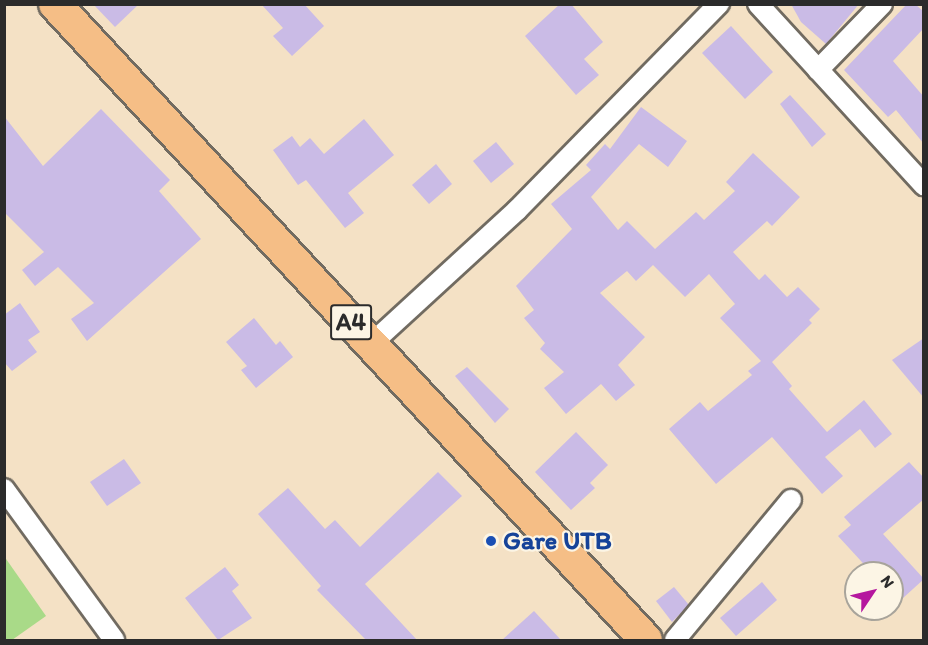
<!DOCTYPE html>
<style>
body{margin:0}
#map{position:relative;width:928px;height:645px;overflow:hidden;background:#f4e1c5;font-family:Itim,sans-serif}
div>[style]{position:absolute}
.green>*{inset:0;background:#a9da88}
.building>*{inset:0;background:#cabbe6}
.roads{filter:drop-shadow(2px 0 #716b61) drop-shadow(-2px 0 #716b61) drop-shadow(0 2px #716b61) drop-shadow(0 -2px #716b61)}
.minor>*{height:20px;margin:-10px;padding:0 10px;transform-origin:10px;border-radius:10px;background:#fff}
.primary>*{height:32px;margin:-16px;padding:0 16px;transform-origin:16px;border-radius:16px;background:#f5be86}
.dots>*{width:16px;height:16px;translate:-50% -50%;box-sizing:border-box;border:3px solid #fcf5e5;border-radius:50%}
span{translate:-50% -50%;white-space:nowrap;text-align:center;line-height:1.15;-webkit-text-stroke:4.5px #fcf5e5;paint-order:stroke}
.shield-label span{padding:2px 4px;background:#fcf5e5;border:2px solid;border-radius:4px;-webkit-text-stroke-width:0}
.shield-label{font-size:24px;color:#2b2b2b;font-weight:700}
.transit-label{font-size:26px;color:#164399;font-weight:700}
.left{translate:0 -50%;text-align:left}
.frame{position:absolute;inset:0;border:6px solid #2b2b2b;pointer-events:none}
.north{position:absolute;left:844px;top:561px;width:60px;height:60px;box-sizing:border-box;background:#fcf5e5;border:2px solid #a8a49b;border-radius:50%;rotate:55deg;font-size:16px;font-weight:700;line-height:24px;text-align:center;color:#2b2b2b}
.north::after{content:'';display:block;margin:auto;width:21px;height:27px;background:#b5179e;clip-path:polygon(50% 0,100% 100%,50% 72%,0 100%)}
</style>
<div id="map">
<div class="green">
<div style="clip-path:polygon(4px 556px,46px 616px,12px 640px,5px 640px)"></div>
</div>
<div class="building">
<div style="clip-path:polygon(93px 4px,139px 4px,115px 27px)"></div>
<div style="clip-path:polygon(261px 4px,304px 4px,324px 26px,292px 56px,273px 36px,283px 28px)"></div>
<div style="clip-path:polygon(560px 4px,571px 4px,603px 42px,584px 59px,599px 75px,576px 95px,525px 36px)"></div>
<div style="clip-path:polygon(791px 4px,859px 4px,826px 44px,801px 22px)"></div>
<div style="clip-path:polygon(907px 4px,915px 4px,924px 12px,924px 28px,893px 61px,924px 97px,924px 144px,896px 110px,888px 117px,844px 70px)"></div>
<div style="clip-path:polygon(731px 26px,773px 72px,745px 99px,702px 53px)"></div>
<div style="clip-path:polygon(790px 95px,826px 134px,812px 147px,780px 104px)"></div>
<div style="clip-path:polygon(641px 107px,687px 141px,668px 167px,639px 144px,591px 197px,618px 230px,627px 221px,655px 249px,696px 212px,704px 220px,735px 191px,726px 182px,753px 153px,800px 197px,772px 226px,767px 221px,733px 252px,759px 280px,765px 274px,787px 297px,798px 287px,820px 309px,809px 320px,812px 323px,772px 362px,792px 386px,789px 389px,827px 432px,864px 400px,892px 434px,875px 448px,860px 429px,825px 457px,843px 476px,822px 494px,772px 437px,716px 484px,669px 429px,700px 402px,708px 411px,752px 375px,748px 371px,761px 361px,720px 318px,735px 304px,709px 274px,685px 297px,653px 265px,636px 281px,627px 271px,600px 293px,645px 337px,618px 365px,635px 385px,616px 401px,601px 384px,566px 414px,544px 388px,564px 372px,540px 349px,545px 343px,524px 318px,534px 310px,516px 286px,572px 229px,551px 204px,591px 170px,586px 165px,605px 144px,610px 149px)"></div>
<div style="clip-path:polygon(101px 109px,170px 180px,159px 191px,201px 239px,87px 341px,71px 319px,94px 303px,58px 267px,35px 286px,22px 270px,44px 252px,4px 212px,4px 116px,43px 166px)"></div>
<div style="clip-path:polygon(364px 119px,394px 155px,348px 193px,364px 213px,345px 228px,306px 180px,298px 185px,273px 150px,292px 136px,300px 147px,310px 138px,324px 154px)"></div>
<div style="clip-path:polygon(496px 142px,514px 164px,491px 183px,473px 161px)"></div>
<div style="clip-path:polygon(436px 164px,452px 184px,429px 204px,412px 185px)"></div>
<div style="clip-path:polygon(20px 303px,40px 332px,28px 340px,37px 352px,12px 371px,4px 362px,4px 315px)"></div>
<div style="clip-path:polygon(254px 318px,276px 345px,280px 341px,293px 357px,256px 388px,241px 370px,247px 366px,226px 342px)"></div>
<div style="clip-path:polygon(924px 338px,924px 398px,892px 360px)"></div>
<div style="clip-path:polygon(467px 367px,509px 409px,495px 423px,455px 376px)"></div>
<div style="clip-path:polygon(576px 432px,608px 465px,590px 483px,595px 488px,571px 510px,535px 472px)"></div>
<div style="clip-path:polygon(124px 459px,141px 483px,107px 506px,90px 482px)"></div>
<div style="clip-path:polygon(909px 462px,924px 478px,924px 499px,883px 534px,924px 579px,892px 608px,892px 573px,872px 573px,838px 536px,851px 525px,844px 517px)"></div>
<div style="clip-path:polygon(438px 472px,462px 496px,365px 584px,417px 640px,366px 640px,317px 590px,321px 586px,258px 514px,288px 488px,325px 529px,335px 520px,360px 547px)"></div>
<div style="clip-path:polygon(225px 567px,239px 585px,232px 591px,252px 618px,218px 640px,185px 598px)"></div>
<div style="clip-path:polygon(762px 582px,777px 600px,736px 636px,720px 618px)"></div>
<div style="clip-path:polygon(674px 587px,689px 605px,672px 622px,656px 601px)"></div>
<div style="clip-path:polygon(534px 611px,561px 640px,502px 640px)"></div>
</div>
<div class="roads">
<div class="minor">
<div style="left:758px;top:4px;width:246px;rotate:47.5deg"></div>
<div style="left:818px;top:70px;width:92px;rotate:-45.9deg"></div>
<div style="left:371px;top:344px;width:198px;rotate:-42.5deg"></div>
<div style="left:517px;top:210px;width:289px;rotate:-45.6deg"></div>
<div style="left:4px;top:489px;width:187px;rotate:53.9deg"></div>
<div style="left:675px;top:640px;width:182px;rotate:-50.4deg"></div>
</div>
<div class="primary">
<div style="left:55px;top:4px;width:868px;rotate:47.1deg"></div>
</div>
</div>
<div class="dots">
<div style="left:491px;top:541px;background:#1a4fb4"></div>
</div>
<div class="shield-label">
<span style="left:351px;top:322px">A4</span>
</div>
<div class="transit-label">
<span class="left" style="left:503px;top:541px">Gare UTB</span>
</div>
<div class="frame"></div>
<div class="north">N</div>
</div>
